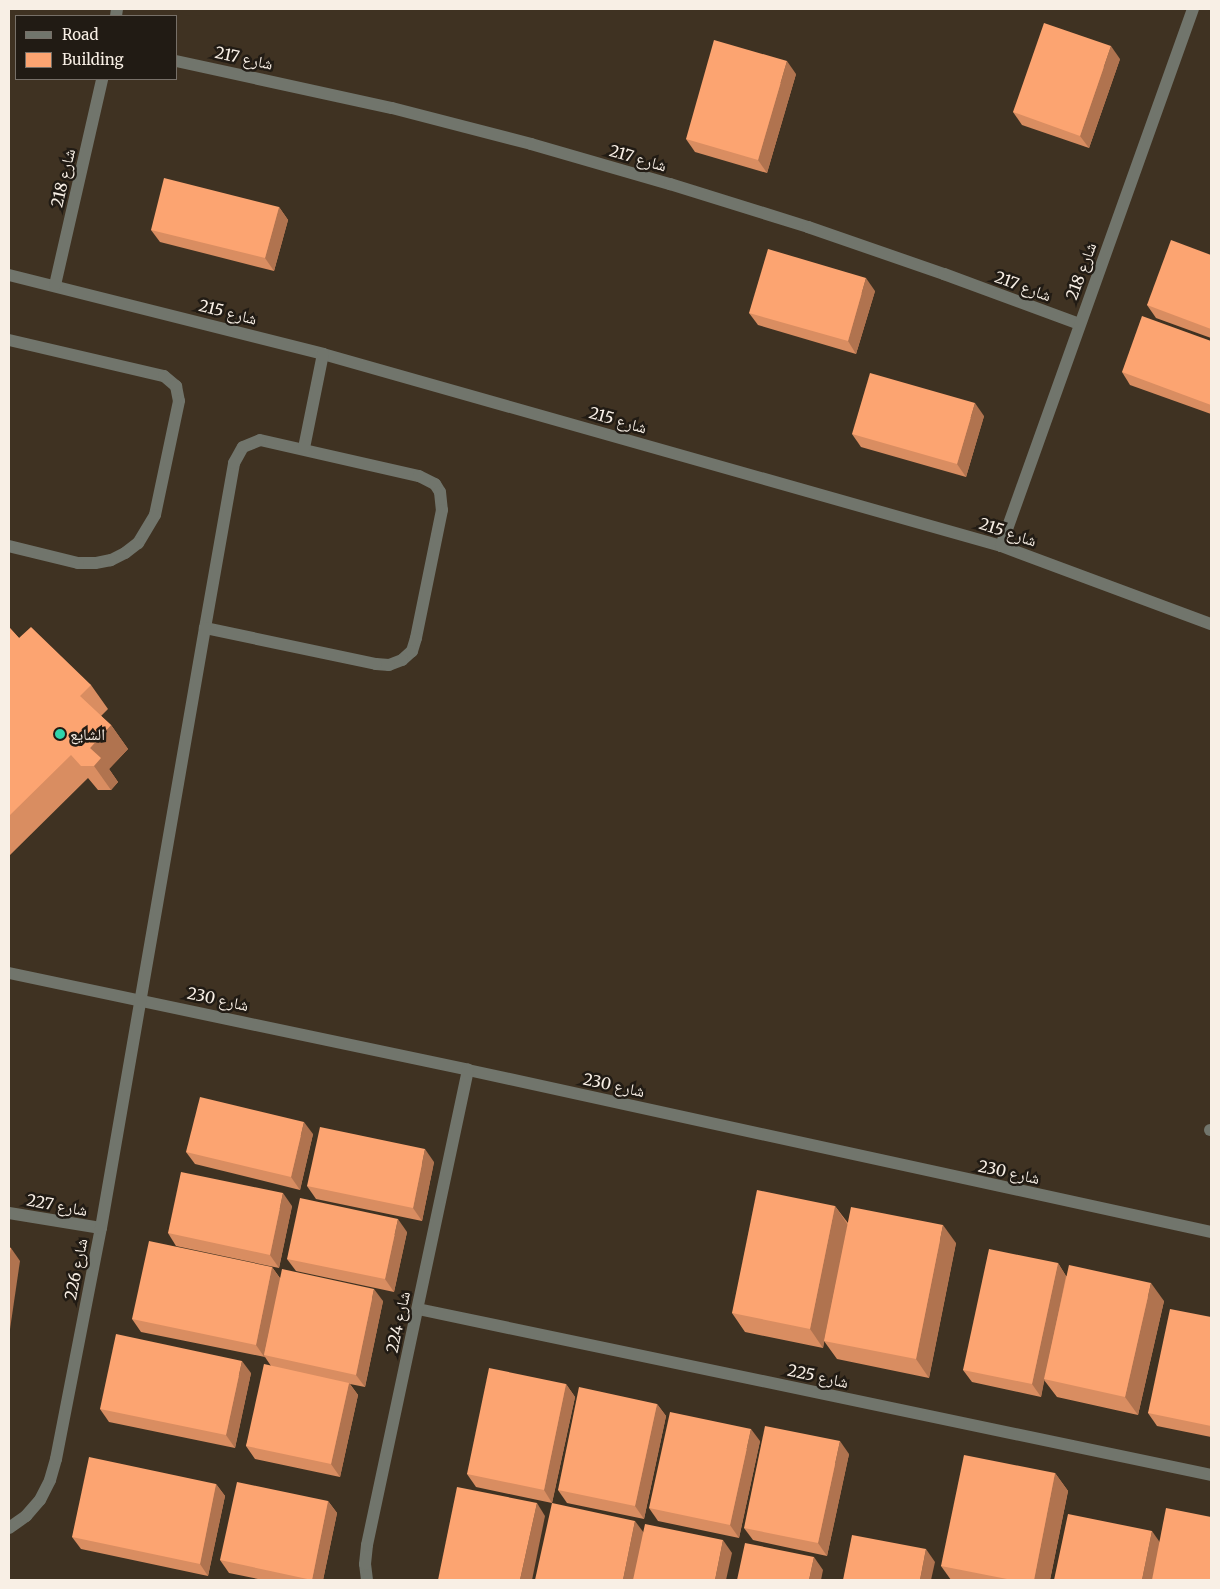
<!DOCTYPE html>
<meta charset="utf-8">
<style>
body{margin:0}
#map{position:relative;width:1220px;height:1589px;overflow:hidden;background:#3f3222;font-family:Merriweather,"Noto Naskh Arabic",serif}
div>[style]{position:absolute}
.minor>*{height:12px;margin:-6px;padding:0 6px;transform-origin:6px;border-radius:6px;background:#71756c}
.wall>*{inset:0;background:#d98d61}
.shaded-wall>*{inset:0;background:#b0734f}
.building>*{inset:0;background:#fca471}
.dots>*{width:14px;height:14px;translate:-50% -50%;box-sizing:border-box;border:2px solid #211b14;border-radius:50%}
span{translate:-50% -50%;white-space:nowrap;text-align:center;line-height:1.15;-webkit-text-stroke:5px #211b14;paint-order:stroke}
.street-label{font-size:16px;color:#f8efe5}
.poi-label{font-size:16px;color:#f8efe5}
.left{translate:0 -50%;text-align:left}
.frame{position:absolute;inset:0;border:10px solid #f8efe5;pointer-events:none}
.legend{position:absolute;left:15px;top:15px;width:162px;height:65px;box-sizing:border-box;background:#211b14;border:1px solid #777068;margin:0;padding:6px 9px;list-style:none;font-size:15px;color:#f8efe5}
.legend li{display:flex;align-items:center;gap:10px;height:25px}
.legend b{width:25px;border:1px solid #777068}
</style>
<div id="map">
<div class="minor">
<div style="left:116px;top:16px;width:7px;rotate:-82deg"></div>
<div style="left:176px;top:61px;width:221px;rotate:12.3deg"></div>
<div style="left:392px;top:108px;width:144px;rotate:14.5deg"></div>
<div style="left:531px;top:144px;width:145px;rotate:16.1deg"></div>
<div style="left:670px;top:184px;width:145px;rotate:17.3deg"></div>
<div style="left:808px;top:227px;width:144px;rotate:19.1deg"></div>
<div style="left:944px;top:274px;width:144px;rotate:20.3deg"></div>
<div style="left:9px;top:275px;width:324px;rotate:14.1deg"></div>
<div style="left:323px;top:354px;width:705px;rotate:15.81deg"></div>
<div style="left:1001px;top:546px;width:224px;rotate:20.4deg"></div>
<div style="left:55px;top:285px;width:211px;rotate:-77.1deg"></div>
<div style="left:9px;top:340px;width:159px;rotate:13.1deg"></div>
<div style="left:164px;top:376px;width:16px;rotate:40deg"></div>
<div style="left:176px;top:386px;width:15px;rotate:79deg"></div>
<div style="left:179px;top:401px;width:116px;rotate:101.9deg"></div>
<div style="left:155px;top:515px;width:33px;rotate:121deg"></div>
<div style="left:138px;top:543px;width:16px;rotate:142deg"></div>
<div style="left:125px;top:553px;width:16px;rotate:153deg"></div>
<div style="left:111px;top:560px;width:16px;rotate:169deg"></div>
<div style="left:95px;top:563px;width:17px;rotate:180deg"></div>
<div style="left:78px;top:563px;width:71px;rotate:-166.2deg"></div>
<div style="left:260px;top:440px;width:163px;rotate:12.8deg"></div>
<div style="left:419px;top:476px;width:18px;rotate:27deg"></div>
<div style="left:435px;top:484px;width:9px;rotate:58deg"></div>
<div style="left:440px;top:492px;width:18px;rotate:84deg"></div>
<div style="left:442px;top:510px;width:131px;rotate:101.5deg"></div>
<div style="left:416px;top:638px;width:14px;rotate:107deg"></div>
<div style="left:412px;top:651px;width:13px;rotate:138deg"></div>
<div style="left:402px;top:660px;width:14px;rotate:159deg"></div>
<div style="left:389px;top:665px;width:13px;rotate:-176deg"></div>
<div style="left:376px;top:664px;width:175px;rotate:-168.1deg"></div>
<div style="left:205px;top:628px;width:168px;rotate:-80deg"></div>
<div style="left:234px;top:463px;width:18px;rotate:-61deg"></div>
<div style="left:243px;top:447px;width:18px;rotate:-22deg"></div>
<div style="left:304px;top:448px;width:96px;rotate:-78.6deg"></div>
<div style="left:1001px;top:546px;width:570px;rotate:-70.33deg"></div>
<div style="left:9px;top:973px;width:469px;rotate:11.9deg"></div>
<div style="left:468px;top:1070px;width:760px;rotate:12.3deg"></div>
<div style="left:1210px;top:1130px;width:1px"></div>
<div style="left:9px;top:1213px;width:93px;rotate:9.3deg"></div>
<div style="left:418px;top:1309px;width:810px;rotate:11.82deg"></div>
<div style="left:9px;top:1528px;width:21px;rotate:-35deg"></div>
<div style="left:26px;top:1516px;width:21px;rotate:-49deg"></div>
<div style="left:40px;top:1500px;width:22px;rotate:-63deg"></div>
<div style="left:50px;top:1480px;width:22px;rotate:-74deg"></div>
<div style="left:56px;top:1459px;width:235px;rotate:-79deg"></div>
<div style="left:101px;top:1228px;width:609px;rotate:-80.17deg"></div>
<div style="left:367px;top:1580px;width:16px;rotate:-97deg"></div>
<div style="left:365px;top:1564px;width:19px;rotate:-84deg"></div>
<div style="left:367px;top:1545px;width:486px;rotate:-78deg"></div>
</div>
<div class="wall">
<div style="clip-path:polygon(1120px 59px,1089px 148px,1022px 125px,1013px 112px)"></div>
<div style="clip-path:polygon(796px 74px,767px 173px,695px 152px,686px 139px)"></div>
<div style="clip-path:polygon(279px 207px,288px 220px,274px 271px,160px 242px,151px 230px)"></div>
<div style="clip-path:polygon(1211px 255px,1211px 338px,1156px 318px,1147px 305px)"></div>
<div style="clip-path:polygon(875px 291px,856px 354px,758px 325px,749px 313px)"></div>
<div style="clip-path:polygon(1211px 341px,1211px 414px,1130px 385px,1122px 372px)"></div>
<div style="clip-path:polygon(984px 416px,966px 477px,861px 447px,852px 434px)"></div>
<div style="clip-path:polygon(9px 627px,19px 638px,91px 685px,108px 709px,101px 716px,111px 725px,128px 749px,109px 769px,118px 782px,111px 790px,98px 790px,88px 778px,9px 856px)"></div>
<div style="clip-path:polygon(313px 1134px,300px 1190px,195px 1164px,186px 1152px)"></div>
<div style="clip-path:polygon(434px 1162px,422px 1221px,316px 1199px,307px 1186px)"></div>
<div style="clip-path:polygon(292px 1206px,279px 1268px,176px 1246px,168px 1233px)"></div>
<div style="clip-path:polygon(835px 1206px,848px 1223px,956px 1243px,929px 1378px,837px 1359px,824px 1341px,823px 1348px,745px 1332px,732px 1313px)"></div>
<div style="clip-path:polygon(407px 1232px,394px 1292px,296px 1271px,287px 1259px)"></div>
<div style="clip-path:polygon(1058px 1263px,1066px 1276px,1164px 1301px,1138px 1415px,1057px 1397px,1044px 1380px,1041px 1397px,972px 1382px,963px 1370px)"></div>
<div style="clip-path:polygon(272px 1267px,280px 1278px,383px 1301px,365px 1387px,350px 1384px,358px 1395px,340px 1477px,255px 1459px,246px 1446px,271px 1366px,265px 1357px,141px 1332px,132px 1319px)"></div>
<div style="clip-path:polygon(1211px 1317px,1211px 1437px,1157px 1426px,1148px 1413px)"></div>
<div style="clip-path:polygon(251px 1373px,235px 1448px,109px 1422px,100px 1409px)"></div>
<div style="clip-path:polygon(566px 1384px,575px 1397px,552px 1503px,476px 1487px,467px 1474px)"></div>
<div style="clip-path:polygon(657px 1404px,666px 1416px,644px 1519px,567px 1503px,558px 1490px)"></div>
<div style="clip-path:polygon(760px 1441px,739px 1538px,658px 1521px,649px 1508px)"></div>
<div style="clip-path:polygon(849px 1454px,827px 1556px,753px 1540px,744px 1528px)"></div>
<div style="clip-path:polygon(1055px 1473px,1068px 1491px,1050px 1580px,951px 1580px,941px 1566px)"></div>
<div style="clip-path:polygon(216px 1484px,225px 1496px,208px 1576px,81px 1549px,72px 1537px)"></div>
<div style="clip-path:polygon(328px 1501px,337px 1513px,323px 1580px,263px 1580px,229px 1573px,220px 1560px)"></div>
</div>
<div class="shaded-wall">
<div style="clip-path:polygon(1111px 46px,1120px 59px,1089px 148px,1080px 136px)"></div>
<div style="clip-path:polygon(787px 61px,796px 74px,767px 173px,758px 160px)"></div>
<div style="clip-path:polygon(279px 207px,288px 220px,274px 271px,265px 258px)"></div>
<div style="clip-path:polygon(866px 278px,875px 291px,856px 354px,848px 341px)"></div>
<div style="clip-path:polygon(975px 403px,984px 416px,966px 477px,957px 464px)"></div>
<div style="clip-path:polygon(111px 725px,128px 749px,109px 769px,118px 782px,111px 790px,94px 766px,90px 748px)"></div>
<div style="clip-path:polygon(304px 1122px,313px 1134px,300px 1190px,291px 1177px)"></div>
<div style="clip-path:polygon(425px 1149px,434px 1162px,422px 1221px,413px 1208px)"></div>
<div style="clip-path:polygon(283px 1193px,292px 1206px,279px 1268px,270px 1255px)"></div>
<div style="clip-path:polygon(835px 1206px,848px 1225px,823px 1348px,810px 1329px)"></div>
<div style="clip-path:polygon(398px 1219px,407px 1232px,394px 1292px,385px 1279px)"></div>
<div style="clip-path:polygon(943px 1225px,956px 1243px,929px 1378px,916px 1359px)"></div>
<div style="clip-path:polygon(11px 1248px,20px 1261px,9px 1336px,9px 1265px)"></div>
<div style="clip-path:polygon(1058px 1263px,1066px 1276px,1041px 1397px,1032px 1384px)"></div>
<div style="clip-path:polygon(272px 1267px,281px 1280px,264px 1355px,265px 1358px,256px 1345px)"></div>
<div style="clip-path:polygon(1151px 1283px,1164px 1301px,1138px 1415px,1125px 1397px)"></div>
<div style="clip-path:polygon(374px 1289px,383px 1301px,365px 1387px,356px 1375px)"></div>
<div style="clip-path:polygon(242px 1361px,251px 1373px,235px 1448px,226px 1435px)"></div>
<div style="clip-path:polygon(349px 1383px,358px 1395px,340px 1477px,331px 1464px)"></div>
<div style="clip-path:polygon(566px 1384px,575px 1397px,552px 1503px,544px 1490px)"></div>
<div style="clip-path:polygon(657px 1404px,666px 1416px,644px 1519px,635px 1506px)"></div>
<div style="clip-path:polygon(751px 1429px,760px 1441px,739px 1538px,730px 1525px)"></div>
<div style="clip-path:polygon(840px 1441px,849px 1454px,827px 1556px,818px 1543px)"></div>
<div style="clip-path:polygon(1055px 1473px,1068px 1491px,1050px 1580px,1034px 1580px)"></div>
<div style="clip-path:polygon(216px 1484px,225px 1496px,208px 1576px,200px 1564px)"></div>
<div style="clip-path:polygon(328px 1501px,337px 1513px,323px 1580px,312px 1580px)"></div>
<div style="clip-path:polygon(537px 1503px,545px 1516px,532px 1580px,520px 1580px)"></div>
<div style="clip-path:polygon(635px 1521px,644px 1533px,634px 1580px,623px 1580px)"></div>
<div style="clip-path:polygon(1152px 1531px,1161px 1544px,1153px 1580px,1142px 1580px)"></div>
<div style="clip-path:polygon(723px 1540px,732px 1553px,726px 1580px,715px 1580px)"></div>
<div style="clip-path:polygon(926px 1549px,935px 1562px,931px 1580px,920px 1580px)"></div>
<div style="clip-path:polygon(814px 1557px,823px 1570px,821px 1580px,809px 1580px)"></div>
</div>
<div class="building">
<div style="clip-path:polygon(1044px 23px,1111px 46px,1080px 136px,1013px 112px)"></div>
<div style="clip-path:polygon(714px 40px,787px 61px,758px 160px,686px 139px)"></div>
<div style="clip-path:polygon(164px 178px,279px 207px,265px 258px,151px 230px)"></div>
<div style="clip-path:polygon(1171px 240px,1211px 255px,1211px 329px,1147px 305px)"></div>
<div style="clip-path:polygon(768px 249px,866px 278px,848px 341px,749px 313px)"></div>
<div style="clip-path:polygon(1142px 316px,1211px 341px,1211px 405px,1122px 372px)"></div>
<div style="clip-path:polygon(870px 373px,975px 403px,957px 464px,852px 434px)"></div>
<div style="clip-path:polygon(9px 627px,19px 638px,31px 627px,91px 685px,80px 696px,111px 725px,90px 748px,101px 758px,94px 766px,81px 766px,71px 755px,9px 816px)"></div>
<div style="clip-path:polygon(200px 1097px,304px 1122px,291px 1177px,186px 1152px)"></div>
<div style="clip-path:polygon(320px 1127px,425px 1149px,413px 1208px,307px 1186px)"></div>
<div style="clip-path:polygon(181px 1172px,283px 1193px,270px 1255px,168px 1233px)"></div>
<div style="clip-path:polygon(757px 1190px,835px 1206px,810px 1329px,732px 1313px)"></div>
<div style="clip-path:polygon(300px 1198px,398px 1219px,385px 1279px,287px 1259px)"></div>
<div style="clip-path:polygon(851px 1207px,943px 1225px,916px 1359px,824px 1341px)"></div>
<div style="clip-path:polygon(149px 1241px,272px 1267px,256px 1345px,132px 1319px)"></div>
<div style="clip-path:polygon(9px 1247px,11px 1248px,9px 1265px)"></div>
<div style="clip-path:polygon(989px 1249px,1058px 1263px,1032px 1384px,963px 1370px)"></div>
<div style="clip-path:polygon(1069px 1265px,1151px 1283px,1125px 1397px,1044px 1379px)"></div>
<div style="clip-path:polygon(282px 1269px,374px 1289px,356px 1375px,264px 1355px)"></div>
<div style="clip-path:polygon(1170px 1309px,1211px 1317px,1211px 1426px,1148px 1413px)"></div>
<div style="clip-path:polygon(116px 1334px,242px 1361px,226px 1435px,100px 1409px)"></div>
<div style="clip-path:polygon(264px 1364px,349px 1383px,331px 1464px,246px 1446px)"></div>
<div style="clip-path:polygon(489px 1368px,566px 1384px,544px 1490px,467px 1474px)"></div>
<div style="clip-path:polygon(579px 1387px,657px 1404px,635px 1506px,558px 1490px)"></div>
<div style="clip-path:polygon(670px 1412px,751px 1429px,730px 1525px,649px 1508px)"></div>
<div style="clip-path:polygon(765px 1426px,840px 1441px,818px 1543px,744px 1528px)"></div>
<div style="clip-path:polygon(964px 1455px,1055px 1473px,1034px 1580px,1012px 1580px,941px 1566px)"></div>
<div style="clip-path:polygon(89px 1457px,216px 1484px,200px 1564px,72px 1537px)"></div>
<div style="clip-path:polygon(237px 1482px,328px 1501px,312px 1580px,220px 1560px)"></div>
<div style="clip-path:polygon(457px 1487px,537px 1503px,520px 1580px,438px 1580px)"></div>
<div style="clip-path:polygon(552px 1503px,635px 1521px,623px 1580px,535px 1580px)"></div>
<div style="clip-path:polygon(1166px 1508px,1211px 1517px,1211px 1580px,1152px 1580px)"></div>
<div style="clip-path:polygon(1068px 1514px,1152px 1531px,1142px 1580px,1054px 1580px)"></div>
<div style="clip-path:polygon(645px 1524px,723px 1540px,715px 1580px,633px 1580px)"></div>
<div style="clip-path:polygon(852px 1535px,926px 1549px,920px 1580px,843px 1580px)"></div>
<div style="clip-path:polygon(745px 1543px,814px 1557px,809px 1580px,737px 1580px)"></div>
</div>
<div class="dots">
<div style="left:60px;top:734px;background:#2ed4aa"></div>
</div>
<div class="street-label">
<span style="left:244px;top:58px;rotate:12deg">شارع 217</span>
<span style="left:638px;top:158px;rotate:16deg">شارع 217</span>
<span style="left:63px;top:178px;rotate:-77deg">شارع 218</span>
<span style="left:1081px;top:271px;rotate:-70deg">شارع 218</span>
<span style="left:1023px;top:286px;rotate:20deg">شارع 217</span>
<span style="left:228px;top:312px;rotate:14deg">شارع 215</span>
<span style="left:618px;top:420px;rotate:16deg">شارع 215</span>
<span style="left:1008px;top:532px;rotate:18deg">شارع 215</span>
<span style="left:218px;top:999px;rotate:12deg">شارع 230</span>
<span style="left:614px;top:1085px;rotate:12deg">شارع 230</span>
<span style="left:1009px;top:1172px;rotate:12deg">شارع 230</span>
<span style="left:57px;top:1205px;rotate:10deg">شارع 227</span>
<span style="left:76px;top:1269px;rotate:-79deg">شارع 226</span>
<span style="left:398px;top:1322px;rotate:-78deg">شارع 224</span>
<span style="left:818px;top:1376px;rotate:12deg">شارع 225</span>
</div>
<div class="poi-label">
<span class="left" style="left:70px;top:734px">الشايع</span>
</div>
<div class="frame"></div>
<ul class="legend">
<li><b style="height:6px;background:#71756c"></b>Road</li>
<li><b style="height:14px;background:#fca471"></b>Building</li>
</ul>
</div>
